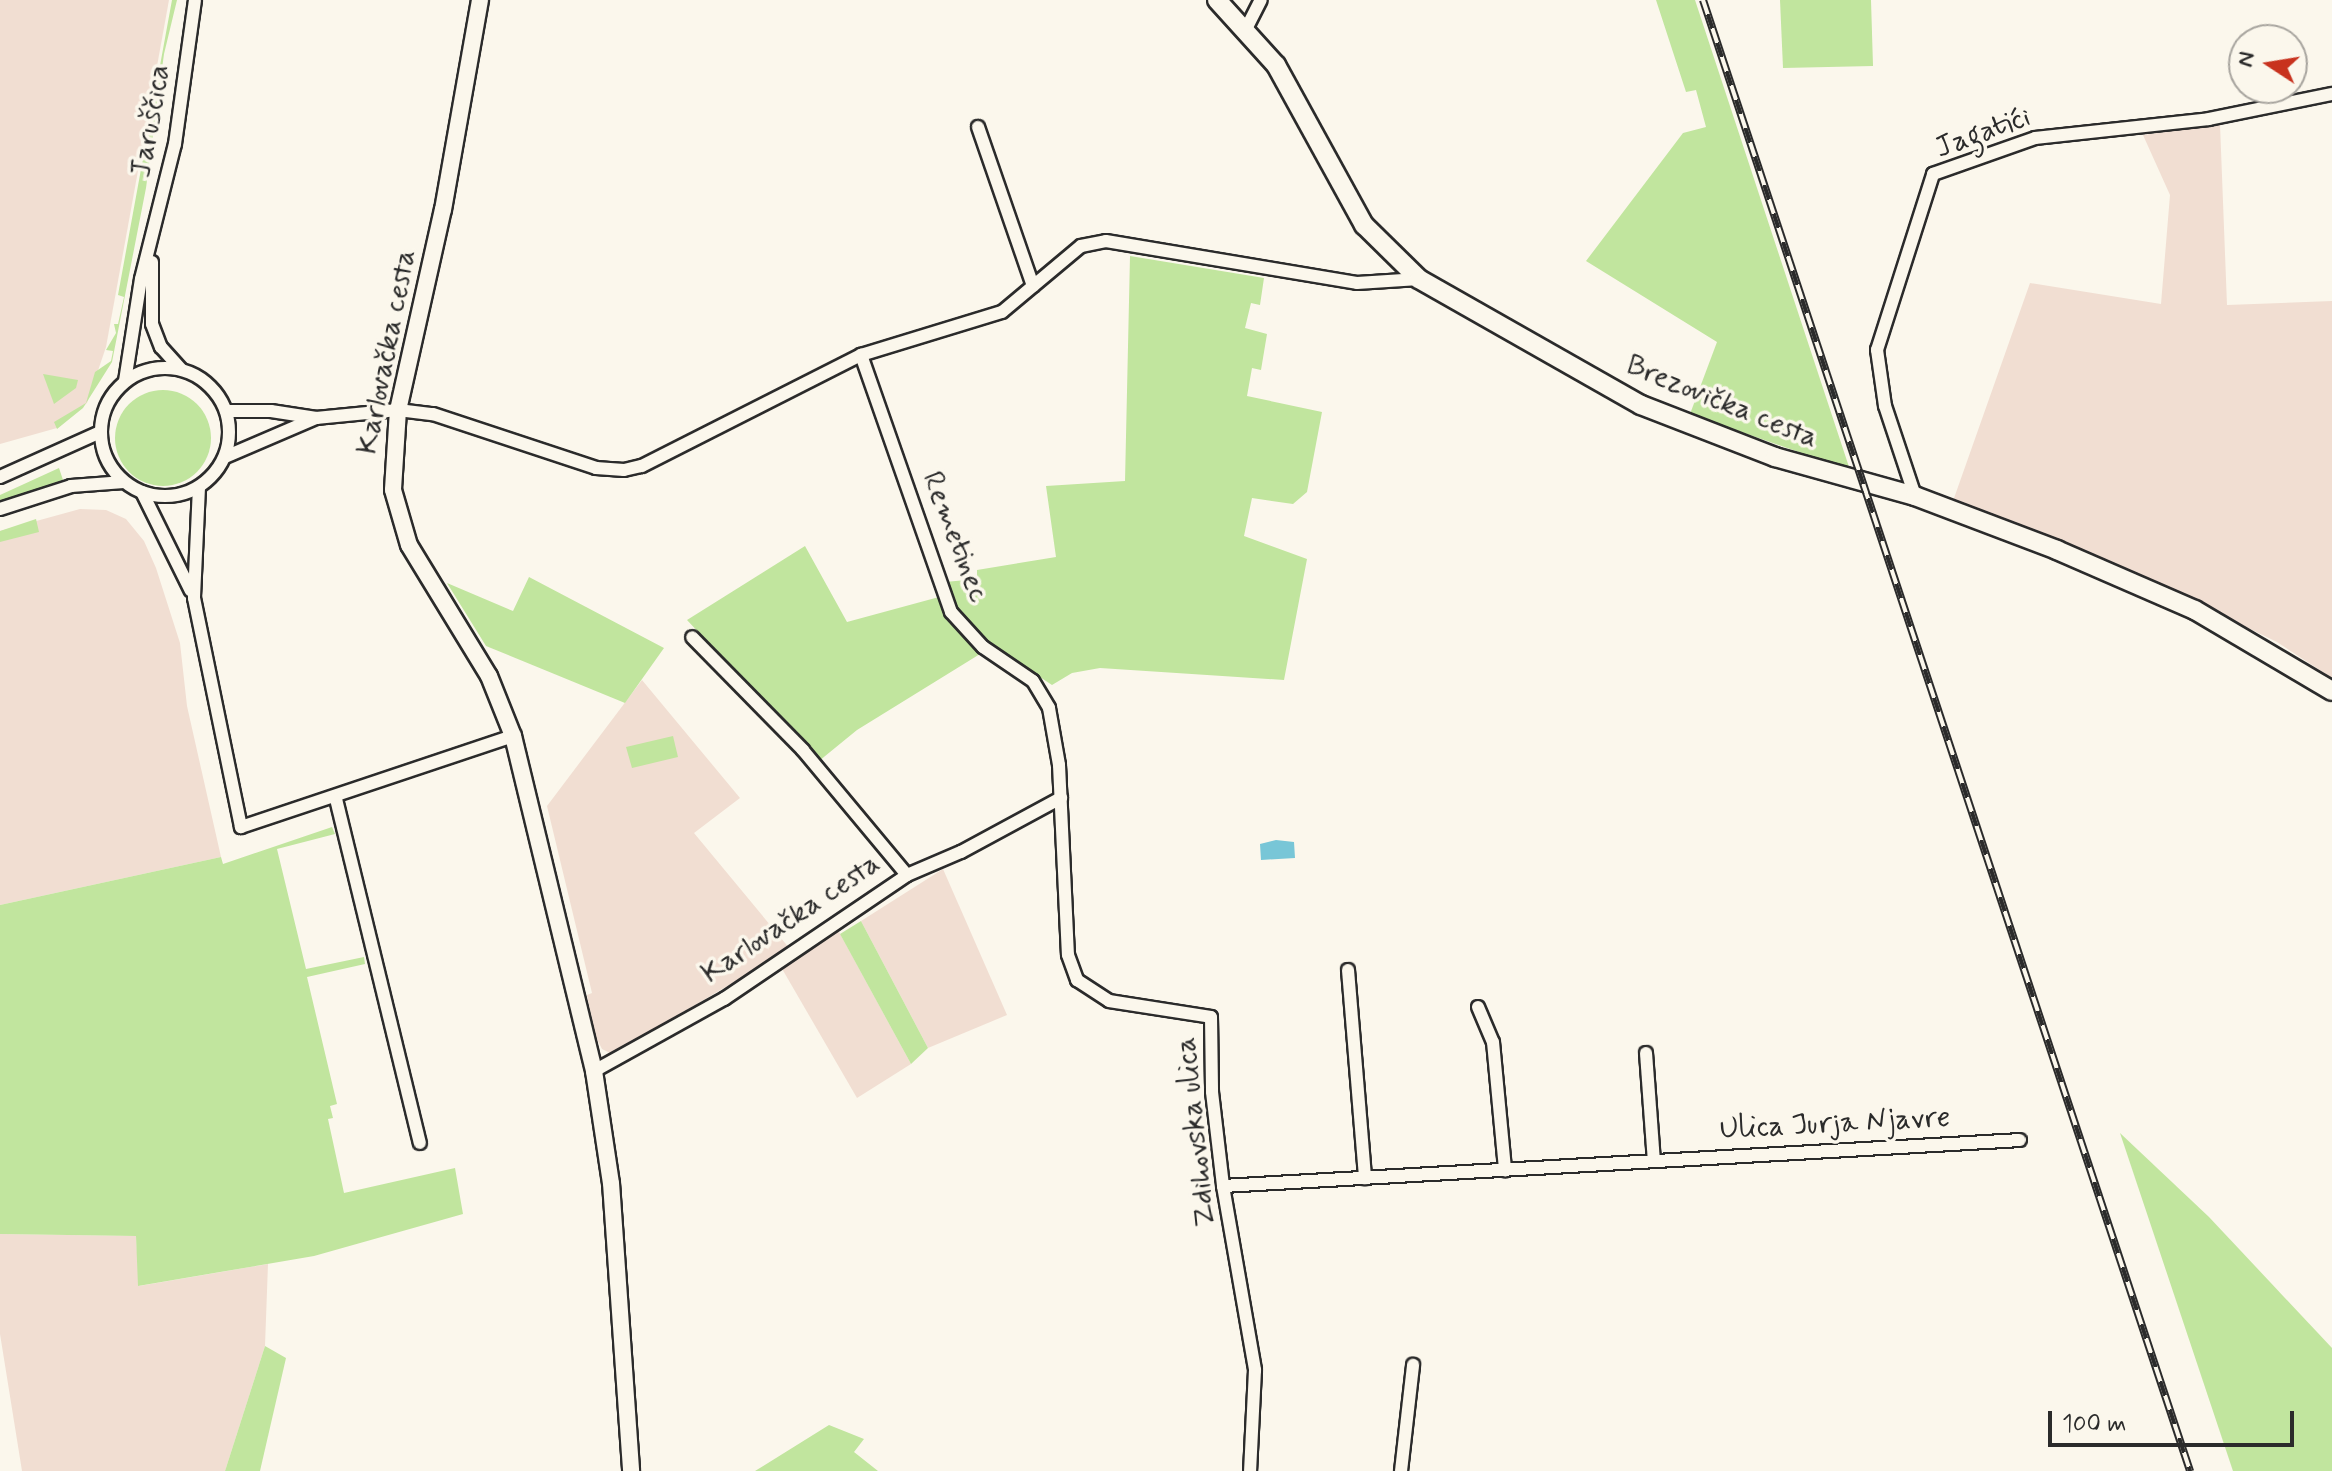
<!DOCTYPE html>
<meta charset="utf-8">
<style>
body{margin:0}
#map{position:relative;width:2332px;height:1471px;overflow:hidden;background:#fbf7ec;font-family:Mynerve,sans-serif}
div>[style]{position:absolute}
.built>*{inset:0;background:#f1ded2}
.green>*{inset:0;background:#c1e59e}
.round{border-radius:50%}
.water>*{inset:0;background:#78c6d7}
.roads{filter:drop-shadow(2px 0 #2b2b2b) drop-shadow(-2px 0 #2b2b2b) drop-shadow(0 2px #2b2b2b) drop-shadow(0 -2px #2b2b2b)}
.minor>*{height:12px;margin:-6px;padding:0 6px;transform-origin:6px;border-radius:6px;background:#fbf7ec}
.minor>.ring{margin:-6px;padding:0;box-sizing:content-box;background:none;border:12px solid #fbf7ec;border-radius:50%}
.tertiary>*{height:16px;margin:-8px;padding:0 8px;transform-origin:8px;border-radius:8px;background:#fbf7ec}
.secondary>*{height:18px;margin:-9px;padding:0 9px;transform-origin:9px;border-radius:9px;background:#fbf7ec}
.rail>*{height:8px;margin-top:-4px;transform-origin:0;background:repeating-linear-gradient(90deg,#fbf7ec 0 15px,#2b2b2b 0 30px);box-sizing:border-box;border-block:2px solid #2b2b2b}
span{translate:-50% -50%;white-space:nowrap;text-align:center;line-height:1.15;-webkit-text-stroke:7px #fbf7ec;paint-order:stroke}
.street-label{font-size:30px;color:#2b2b2b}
.north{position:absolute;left:2228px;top:24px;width:80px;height:80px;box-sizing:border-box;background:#fbf7ec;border:2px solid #a8a59f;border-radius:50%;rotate:282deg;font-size:22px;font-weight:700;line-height:32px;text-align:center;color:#2b2b2b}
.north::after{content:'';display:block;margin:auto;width:28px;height:36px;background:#c8321e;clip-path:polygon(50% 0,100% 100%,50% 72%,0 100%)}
.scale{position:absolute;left:2048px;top:1411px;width:246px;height:36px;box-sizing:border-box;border:4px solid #2b2b2b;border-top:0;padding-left:10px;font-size:24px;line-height:28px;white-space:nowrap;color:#2b2b2b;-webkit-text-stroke:6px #fbf7ec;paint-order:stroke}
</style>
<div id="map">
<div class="built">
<div style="clip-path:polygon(0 0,169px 0,106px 347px,87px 403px,57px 428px,0 444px)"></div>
<div style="clip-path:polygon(2220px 124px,2227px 305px,2332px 301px,2332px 678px,2277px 642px,2176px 593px,1953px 501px,2030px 283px,2161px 304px,2170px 195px,2143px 135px)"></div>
<div style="clip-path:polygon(80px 509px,106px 510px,126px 519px,144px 541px,156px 568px,180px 643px,187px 706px,221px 857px,0 905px,0 531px)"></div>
<div style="clip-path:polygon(642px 680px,740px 798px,694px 833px,790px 949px,612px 1054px,602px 1049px,595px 1035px,587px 995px,592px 993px,547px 806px)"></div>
<div style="clip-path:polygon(943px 869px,1007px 1015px,928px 1048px,861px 921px)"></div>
<div style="clip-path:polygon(838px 930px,911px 1064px,857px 1098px,781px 967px)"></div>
<div style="clip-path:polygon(0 1234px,136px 1236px,139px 1286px,268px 1264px,265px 1346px,225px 1471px,22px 1471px,0 1334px)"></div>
</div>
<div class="green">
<div style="clip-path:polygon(172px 0,177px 0,164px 54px,146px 188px,112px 362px,83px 408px,57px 429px,54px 422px,86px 403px,95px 372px,111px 361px,113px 351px,106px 350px,116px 333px,114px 324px,118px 324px,124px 297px,118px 295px)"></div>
<div style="clip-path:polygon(1656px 0,1695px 0,1850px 470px,1690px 414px,1717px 342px,1586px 261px,1683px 133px,1706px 127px,1696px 90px,1686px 92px)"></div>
<div style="clip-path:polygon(1780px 0,1871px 0,1873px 66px,1783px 68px)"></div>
<div style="clip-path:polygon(1130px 256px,1264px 278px,1260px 305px,1251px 303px,1245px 328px,1267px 334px,1261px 370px,1252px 368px,1247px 396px,1322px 412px,1307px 492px,1293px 504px,1252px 498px,1244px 536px,1307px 559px,1284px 680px,1100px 668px,1072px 673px,1052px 685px,969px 630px,954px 608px,945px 582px,977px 579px,977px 570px,1056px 557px,1046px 486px,1125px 481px)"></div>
<div style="clip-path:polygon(43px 374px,78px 380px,76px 388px,54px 404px)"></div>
<div class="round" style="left:115px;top:390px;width:96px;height:96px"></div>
<div style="clip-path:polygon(59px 468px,63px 480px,0 502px,0 495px)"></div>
<div style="clip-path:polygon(36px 519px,39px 532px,0 542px,0 531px)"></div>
<div style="clip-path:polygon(805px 546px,847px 622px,939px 597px,952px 624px,980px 654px,857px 730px,819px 761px,687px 620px)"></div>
<div style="clip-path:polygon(529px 577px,664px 648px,625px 703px,486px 646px,447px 583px,513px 611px)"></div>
<div style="clip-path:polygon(673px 736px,678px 757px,632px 768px,626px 747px)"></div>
<div style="clip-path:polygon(332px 827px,335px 834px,277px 849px,306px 969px,364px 957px,365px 964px,307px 977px,337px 1104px,330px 1106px,333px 1118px,328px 1119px,344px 1193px,455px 1168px,463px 1214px,314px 1256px,138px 1286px,136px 1236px,0 1234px,0 905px,221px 857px,223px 864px)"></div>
<div style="clip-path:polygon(861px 921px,928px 1048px,911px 1064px,840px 934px)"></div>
<div style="clip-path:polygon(2120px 1133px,2209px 1217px,2332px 1348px,2332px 1471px,2233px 1471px)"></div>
<div style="clip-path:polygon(265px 1346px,286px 1358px,260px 1471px,225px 1471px)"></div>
<div style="clip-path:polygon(829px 1425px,864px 1439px,854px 1452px,878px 1471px,755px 1471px)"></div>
</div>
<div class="water">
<div style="clip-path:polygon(1276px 840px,1294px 842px,1295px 858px,1261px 860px,1260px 844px)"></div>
</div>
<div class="roads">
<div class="minor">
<div style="left:1247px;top:27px;width:30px;rotate:-63deg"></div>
<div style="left:978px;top:127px;width:168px;rotate:70.9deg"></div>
<div style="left:152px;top:262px;width:62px;rotate:90deg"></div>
<div style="left:152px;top:324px;width:25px;rotate:69deg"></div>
<div style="left:161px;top:347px;width:30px;rotate:48deg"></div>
<div style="left:861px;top:355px;width:272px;rotate:70.7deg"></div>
<div style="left:951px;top:612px;width:47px;rotate:47.6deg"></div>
<div style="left:983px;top:647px;width:60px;rotate:34.2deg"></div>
<div style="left:1033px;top:681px;width:31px;rotate:59deg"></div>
<div style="left:1049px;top:708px;width:58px;rotate:80deg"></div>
<div style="left:1059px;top:765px;width:190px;rotate:87.3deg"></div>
<div style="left:1068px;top:955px;width:27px;rotate:70deg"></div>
<div style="left:1077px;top:980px;width:38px;rotate:33deg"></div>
<div style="left:1109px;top:1001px;width:103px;rotate:8.9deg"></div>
<div style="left:1211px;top:1017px;width:75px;rotate:89.2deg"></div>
<div style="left:1212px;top:1092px;width:95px;rotate:83.3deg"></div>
<div style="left:1223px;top:1186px;width:187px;rotate:80.1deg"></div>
<div style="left:1255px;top:1370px;width:101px;rotate:92.8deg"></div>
<div class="ring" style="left:101px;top:368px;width:116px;height:116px"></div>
<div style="left:125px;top:381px;width:103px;rotate:-81.1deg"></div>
<div style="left:141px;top:279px;width:139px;rotate:-75.9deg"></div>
<div style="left:175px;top:144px;width:145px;rotate:-82.1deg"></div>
<div style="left:226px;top:411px;width:45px"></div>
<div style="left:271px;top:411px;width:46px;rotate:8.8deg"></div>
<div style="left:316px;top:418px;width:82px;rotate:-5.6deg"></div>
<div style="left:398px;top:410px;width:35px;rotate:7deg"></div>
<div style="left:433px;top:414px;width:172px;rotate:18.3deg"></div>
<div style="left:596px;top:468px;width:28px;rotate:4deg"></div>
<div style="left:624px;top:470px;width:18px;rotate:-13deg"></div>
<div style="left:642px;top:466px;width:246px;rotate:-26.9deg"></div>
<div style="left:861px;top:355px;width:147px;rotate:-17deg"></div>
<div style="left:1002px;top:312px;width:103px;rotate:-39.9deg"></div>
<div style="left:1081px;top:246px;width:25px;rotate:-11deg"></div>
<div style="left:1106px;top:241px;width:254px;rotate:9.5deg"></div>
<div style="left:1357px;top:283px;width:62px;rotate:-3.7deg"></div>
<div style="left:225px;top:457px;width:99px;rotate:-23.2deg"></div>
<div style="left:0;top:477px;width:110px;rotate:-24.2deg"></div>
<div style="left:199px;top:487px;width:111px;rotate:92.6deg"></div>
<div style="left:194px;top:598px;width:234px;rotate:78.4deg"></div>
<div style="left:241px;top:827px;width:287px;rotate:-18.5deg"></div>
<div style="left:142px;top:492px;width:110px;rotate:63.7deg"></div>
<div style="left:1915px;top:496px;width:95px;rotate:-108.4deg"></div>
<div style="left:1885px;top:406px;width:57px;rotate:-98.1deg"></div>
<div style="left:1877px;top:350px;width:185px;rotate:-72.3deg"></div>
<div style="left:1933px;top:174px;width:108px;rotate:-19.4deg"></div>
<div style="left:2035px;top:138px;width:175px;rotate:-6.2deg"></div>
<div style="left:2209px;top:119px;width:126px;rotate:-11.5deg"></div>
<div style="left:0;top:509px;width:75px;rotate:-17.9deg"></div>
<div style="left:71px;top:486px;width:53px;rotate:-4.3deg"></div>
<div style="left:336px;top:799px;width:354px;rotate:76.3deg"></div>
<div style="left:907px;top:875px;width:59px;rotate:-23.1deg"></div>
<div style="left:961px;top:852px;width:114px;rotate:-28.4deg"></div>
<div style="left:1348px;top:970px;width:209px;rotate:85.3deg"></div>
<div style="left:1478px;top:1007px;width:38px;rotate:67deg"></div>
<div style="left:1493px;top:1042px;width:129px;rotate:84.6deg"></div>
<div style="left:1646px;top:1053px;width:108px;rotate:85.8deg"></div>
<div style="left:594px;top:1071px;width:149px;rotate:-29deg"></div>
<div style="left:724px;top:999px;width:221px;rotate:-34.1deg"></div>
<div style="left:907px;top:875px;width:163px;rotate:-129.8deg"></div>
<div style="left:803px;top:750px;width:158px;rotate:-134.5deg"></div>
<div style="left:1223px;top:1186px;width:798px;rotate:-3.3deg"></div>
<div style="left:1401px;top:1471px;width:107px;rotate:-83.5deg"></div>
</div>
<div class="tertiary">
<div style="left:480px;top:0;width:212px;rotate:100deg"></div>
<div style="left:443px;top:209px;width:206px;rotate:102.6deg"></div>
<div style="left:398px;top:410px;width:80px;rotate:93.6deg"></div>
<div style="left:393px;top:490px;width:57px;rotate:73.8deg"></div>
<div style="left:409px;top:545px;width:153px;rotate:58.6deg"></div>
<div style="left:489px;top:676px;width:65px;rotate:68.2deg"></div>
<div style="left:513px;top:736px;width:345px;rotate:76.4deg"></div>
<div style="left:594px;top:1071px;width:113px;rotate:81.4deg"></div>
<div style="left:611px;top:1183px;width:289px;rotate:86deg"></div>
</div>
<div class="secondary">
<div style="left:1217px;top:0;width:88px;rotate:47.8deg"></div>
<div style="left:1276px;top:65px;width:183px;rotate:61.2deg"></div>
<div style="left:1364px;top:225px;width:77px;rotate:44.5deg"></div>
<div style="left:1419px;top:279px;width:255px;rotate:29.6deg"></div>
<div style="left:1641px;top:405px;width:144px;rotate:21.2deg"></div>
<div style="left:1775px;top:457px;width:145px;rotate:15.6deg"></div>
<div style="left:1915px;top:496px;width:152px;rotate:20.8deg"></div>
<div style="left:2057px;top:550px;width:150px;rotate:23.5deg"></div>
<div style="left:2195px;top:610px;width:159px;rotate:30.6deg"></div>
</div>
</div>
<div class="rail">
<div style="left:1703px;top:0;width:1550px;rotate:71.68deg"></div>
</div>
<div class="street-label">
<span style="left:151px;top:121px;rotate:-80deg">Jaruščica</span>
<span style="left:1983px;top:133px;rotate:-20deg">Jagatići</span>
<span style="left:387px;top:352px;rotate:-79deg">Karlovačka cesta</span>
<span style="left:1722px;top:402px;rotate:22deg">Brezovička cesta</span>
<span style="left:955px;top:537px;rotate:69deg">Remetinec</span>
<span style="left:791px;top:919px;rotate:-34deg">Karlovačka cesta</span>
<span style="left:1835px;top:1124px;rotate:-3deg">Ulica Jurja Njavre</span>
<span style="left:1196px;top:1132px;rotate:-96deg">Zdihovska ulica</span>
</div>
<div class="north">N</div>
<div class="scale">100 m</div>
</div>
